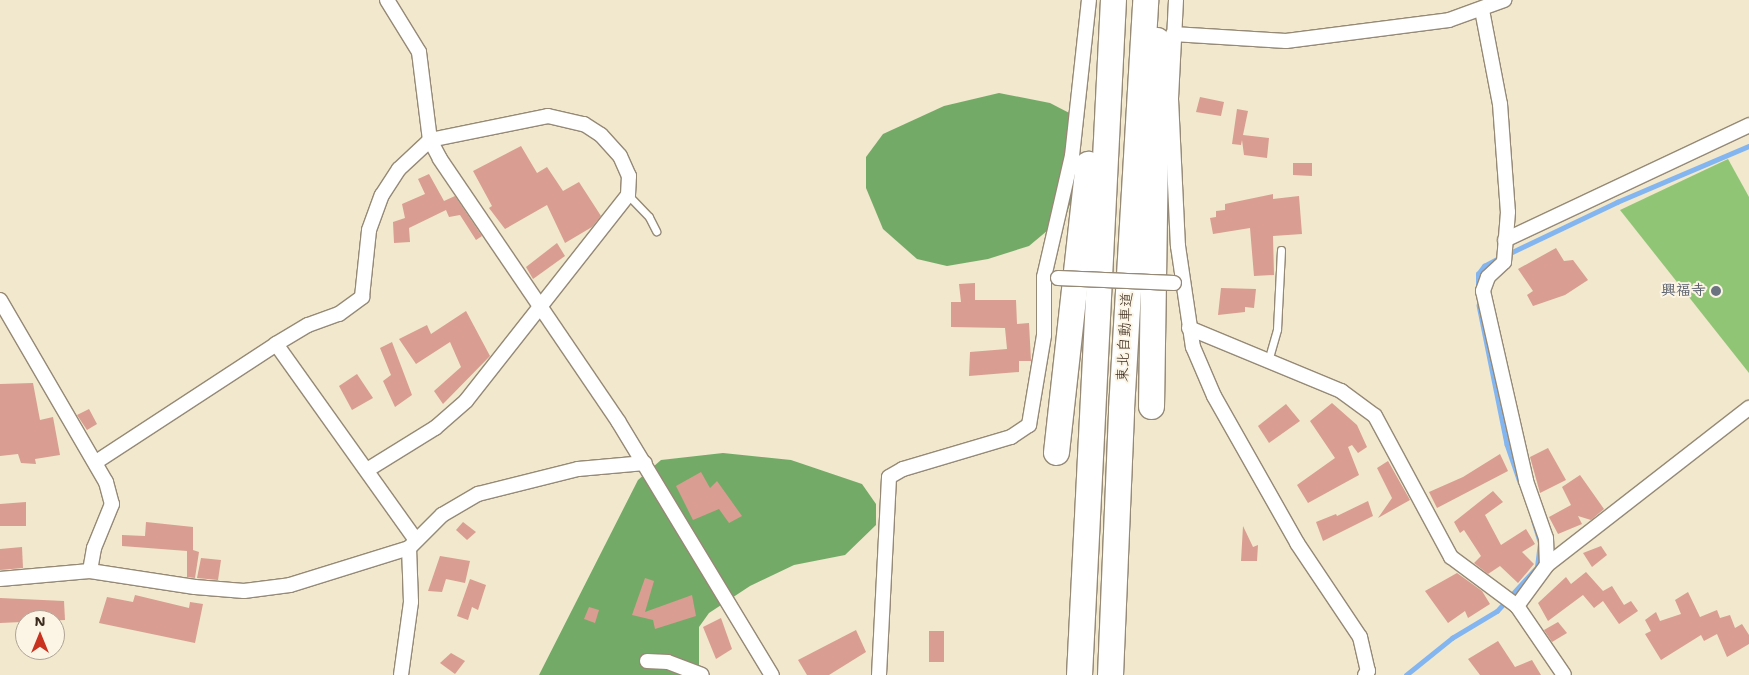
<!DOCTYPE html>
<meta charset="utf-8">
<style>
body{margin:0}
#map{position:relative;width:1749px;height:675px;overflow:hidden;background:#f1e8cd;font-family:"Shantell Sans","Klee One",sans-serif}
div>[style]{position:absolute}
.green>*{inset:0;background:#91c576}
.forest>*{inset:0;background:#74aa67}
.stream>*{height:4.5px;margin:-2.25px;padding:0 2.25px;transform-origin:2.25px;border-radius:2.25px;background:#83b5f0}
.building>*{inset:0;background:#d99d91}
.roads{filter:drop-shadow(1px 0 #968976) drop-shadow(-1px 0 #968976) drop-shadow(0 1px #968976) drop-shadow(0 -1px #968976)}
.lane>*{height:7px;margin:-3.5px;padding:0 3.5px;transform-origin:3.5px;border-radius:3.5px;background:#fff}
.street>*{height:14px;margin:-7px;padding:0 7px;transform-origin:7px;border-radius:7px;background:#fff}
.highway>*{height:25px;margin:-12.5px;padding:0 12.5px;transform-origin:12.5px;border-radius:12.5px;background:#fff}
.bridges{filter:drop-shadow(1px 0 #968976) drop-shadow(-1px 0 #968976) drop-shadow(0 1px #968976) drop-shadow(0 -1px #968976)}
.street-bridge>*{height:14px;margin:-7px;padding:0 7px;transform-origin:7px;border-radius:7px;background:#fff}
.dots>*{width:14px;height:14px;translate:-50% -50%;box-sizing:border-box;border:2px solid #fcf5e5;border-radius:50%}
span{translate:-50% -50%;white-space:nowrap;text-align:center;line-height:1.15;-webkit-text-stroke:4px #fcf5e5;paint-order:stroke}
.worship-label{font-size:15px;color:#5b616d;font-weight:700}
.right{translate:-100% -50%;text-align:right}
.street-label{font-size:15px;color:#3b2a1e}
.north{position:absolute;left:15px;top:610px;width:50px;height:50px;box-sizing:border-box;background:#fcf5e5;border:1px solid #afa495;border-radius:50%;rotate:0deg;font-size:14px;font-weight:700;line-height:20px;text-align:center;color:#3b2a1e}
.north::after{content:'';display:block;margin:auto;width:18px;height:22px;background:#c8321e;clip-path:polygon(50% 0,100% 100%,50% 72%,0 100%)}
</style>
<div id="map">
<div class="green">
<div style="clip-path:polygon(1728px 159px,1749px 197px,1749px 373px,1620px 210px)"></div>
</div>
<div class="forest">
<div style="clip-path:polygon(999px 93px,1050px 103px,1077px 117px,1080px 178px,1066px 215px,1029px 246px,988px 259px,947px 266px,917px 259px,883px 229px,866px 188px,866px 157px,883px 134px,944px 106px)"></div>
<div style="clip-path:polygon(723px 453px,791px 460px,862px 484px,876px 504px,876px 525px,845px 555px,794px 565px,750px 586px,709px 613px,699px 627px,699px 667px,704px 675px,539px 675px,638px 480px,661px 460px)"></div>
</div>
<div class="stream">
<div style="left:1508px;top:254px;width:121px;rotate:-25.5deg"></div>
<div style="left:1617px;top:202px;width:143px;rotate:-23deg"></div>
<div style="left:1478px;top:289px;width:15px;rotate:-90deg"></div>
<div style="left:1478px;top:274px;width:10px;rotate:-53deg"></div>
<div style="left:1484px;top:266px;width:19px;rotate:-28deg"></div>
<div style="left:1479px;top:305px;width:142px;rotate:78.6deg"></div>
<div style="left:1507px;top:444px;width:40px;rotate:71.1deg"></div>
<div style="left:1406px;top:675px;width:59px;rotate:-38.8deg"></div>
<div style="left:1452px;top:638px;width:52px;rotate:-31deg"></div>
<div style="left:1497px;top:611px;width:59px;rotate:-47.7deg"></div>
<div style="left:1537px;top:567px;width:24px;rotate:-83deg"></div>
<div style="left:1540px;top:543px;width:24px;rotate:-107deg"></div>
</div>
<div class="building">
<div style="clip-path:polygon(1200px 97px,1224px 102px,1221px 116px,1196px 112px)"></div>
<div style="clip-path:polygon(1237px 109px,1248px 111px,1243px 135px,1269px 138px,1267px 158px,1244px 155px,1242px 140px,1241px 145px,1232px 144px)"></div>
<div style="clip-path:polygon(521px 146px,537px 173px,547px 167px,563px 191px,579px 182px,601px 216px,592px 227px,565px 243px,547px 205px,505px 229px,489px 208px,492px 206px,473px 171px)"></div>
<div style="clip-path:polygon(1293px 163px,1312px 163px,1312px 176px,1293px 175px)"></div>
<div style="clip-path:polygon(429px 174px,444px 201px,455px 196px,482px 236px,476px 240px,460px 215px,449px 217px,446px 210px,409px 228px,410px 242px,394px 243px,393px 222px,405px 218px,402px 204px,425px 194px,418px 179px)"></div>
<div style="clip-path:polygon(1273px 194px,1273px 199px,1299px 196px,1302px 234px,1273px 236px,1274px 275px,1254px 276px,1250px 228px,1213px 234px,1210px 218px,1216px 217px,1216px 211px,1225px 210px,1225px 204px)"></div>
<div style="clip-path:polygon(557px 243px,565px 256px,533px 279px,526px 267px)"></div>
<div style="clip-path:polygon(1556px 248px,1564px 261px,1573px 260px,1588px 280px,1565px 295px,1533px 306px,1527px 295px,1533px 291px,1518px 269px)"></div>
<div style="clip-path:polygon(975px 283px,975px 300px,1016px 300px,1017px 324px,1029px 323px,1031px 361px,1019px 361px,1019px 372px,969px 376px,970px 352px,1007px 349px,1005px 328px,951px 327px,951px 302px,961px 302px,959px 284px)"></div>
<div style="clip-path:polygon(1221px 288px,1256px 289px,1254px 308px,1245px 307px,1245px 312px,1218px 315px)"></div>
<div style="clip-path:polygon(466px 311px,490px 356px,443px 404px,434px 391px,461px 367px,450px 342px,416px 364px,399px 339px,427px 325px,431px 334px)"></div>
<div style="clip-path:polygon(392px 342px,412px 395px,395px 407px,383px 381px,391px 375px,380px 348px)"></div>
<div style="clip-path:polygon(357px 374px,373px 398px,352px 410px,339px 386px)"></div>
<div style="clip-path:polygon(33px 383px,40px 420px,53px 417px,60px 455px,35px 459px,36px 464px,21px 463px,18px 454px,0 456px,0 384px)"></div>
<div style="clip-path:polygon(1332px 403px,1357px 425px,1367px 447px,1358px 453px,1352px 445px,1348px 447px,1359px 475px,1308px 503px,1297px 485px,1335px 458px,1310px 421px)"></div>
<div style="clip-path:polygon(1286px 404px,1300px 421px,1269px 443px,1258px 426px)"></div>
<div style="clip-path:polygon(89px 409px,97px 424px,87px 430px,77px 415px)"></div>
<div style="clip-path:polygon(1548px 448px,1566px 480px,1540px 493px,1530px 457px)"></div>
<div style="clip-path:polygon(1500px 454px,1508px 471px,1437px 508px,1429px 492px,1463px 477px)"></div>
<div style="clip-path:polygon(1388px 461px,1410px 500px,1378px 518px,1392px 498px,1377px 468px)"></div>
<div style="clip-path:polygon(701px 472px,710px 488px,717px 481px,742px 516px,729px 523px,719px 509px,693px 520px,676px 486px)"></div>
<div style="clip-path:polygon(1580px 475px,1604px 509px,1591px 520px,1578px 516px,1582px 524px,1558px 534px,1549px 517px,1571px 505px,1562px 487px)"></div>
<div style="clip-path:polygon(1493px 491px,1503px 502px,1485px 515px,1501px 545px,1526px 529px,1535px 544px,1522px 552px,1534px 564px,1518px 583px,1500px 566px,1488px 574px,1474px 563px,1481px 556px,1464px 530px,1460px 533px,1454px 522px)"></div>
<div style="clip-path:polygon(1368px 501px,1373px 516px,1323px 541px,1316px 522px,1336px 514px,1337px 516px)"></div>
<div style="clip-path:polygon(26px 502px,26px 526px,0 526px,0 504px)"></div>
<div style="clip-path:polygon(146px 522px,193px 527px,193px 550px,199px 552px,195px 578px,187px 577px,187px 551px,122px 546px,122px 535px,145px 536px)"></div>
<div style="clip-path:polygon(463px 522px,476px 532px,467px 540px,456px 530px)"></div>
<div style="clip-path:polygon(1243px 526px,1253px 547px,1258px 545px,1257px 561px,1241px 561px)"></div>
<div style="clip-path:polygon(1601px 546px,1607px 555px,1592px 567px,1583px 553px)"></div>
<div style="clip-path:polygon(22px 547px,23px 568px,0 570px,0 549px)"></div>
<div style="clip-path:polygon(440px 556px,470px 561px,465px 583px,446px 579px,442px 592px,428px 591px)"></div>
<div style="clip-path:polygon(201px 558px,221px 560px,218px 580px,197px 578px)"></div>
<div style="clip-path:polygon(1586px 572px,1603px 591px,1612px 586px,1624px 605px,1631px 601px,1638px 611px,1619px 624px,1603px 601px,1594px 608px,1583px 595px,1548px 621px,1538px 603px,1566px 577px,1571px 584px)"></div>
<div style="clip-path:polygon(1457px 573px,1482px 591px,1490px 604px,1468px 618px,1465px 611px,1448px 623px,1425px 591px)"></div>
<div style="clip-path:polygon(645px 578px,654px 581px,645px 612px,692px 595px,696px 616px,655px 629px,653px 620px,632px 615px)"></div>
<div style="clip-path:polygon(470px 579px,486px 585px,478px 610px,472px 607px,468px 620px,457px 616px)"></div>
<div style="clip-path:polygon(1688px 592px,1700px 617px,1717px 610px,1720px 618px,1730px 615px,1735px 628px,1742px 624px,1749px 635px,1749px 644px,1727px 657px,1717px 634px,1704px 641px,1701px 635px,1661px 660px,1645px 634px,1651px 631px,1645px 620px,1656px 612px,1660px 621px,1681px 614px,1675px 600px)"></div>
<div style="clip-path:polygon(135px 595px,189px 608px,190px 602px,203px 604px,195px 643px,99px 623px,107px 597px,133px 602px)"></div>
<div style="clip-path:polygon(0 598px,64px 601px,65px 620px,0 623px)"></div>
<div style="clip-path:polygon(589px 607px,599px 610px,595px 623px,584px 619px)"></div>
<div style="clip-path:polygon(721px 618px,732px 649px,716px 659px,703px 627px)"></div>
<div style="clip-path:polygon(1558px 622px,1567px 633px,1552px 642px,1544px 630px)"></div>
<div style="clip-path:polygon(856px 630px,866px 652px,829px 675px,807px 675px,798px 660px)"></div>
<div style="clip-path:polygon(929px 631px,944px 631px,944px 662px,929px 662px)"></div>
<div style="clip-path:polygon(1498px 641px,1515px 667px,1532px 660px,1541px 675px,1480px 675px,1468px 659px)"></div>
<div style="clip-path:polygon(451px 653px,465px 661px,455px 674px,440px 663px)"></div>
</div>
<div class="roads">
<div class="lane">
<div style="left:628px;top:195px;width:30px;rotate:46deg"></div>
<div style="left:649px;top:217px;width:16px;rotate:63deg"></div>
<div style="left:1268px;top:361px;width:33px;rotate:-74deg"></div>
<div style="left:1277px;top:329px;width:79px;rotate:-87.1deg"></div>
</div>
<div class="street">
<div style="left:387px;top:0;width:61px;rotate:58.4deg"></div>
<div style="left:419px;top:52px;width:89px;rotate:82.9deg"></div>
<div style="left:430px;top:140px;width:21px;rotate:62deg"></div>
<div style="left:440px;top:159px;width:317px;rotate:55.8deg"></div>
<div style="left:618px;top:421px;width:297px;rotate:58.8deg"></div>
<div style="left:1176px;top:0;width:99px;rotate:92.9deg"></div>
<div style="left:1171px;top:99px;width:147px;rotate:87.3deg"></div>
<div style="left:1178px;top:246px;width:102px;rotate:81.6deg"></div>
<div style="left:1193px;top:347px;width:53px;rotate:66.8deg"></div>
<div style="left:1214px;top:396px;width:169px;rotate:60.5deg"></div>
<div style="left:1297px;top:543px;width:113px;rotate:56.2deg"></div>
<div style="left:1360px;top:637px;width:35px;rotate:77deg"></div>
<div style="left:1368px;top:671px;width:5px;rotate:127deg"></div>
<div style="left:1482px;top:10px;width:96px;rotate:79.2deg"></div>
<div style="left:1500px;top:104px;width:108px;rotate:85.8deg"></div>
<div style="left:1508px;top:212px;width:50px;rotate:94.6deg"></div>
<div style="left:1504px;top:262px;width:22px;rotate:137deg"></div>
<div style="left:1488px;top:277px;width:15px;rotate:110deg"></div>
<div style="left:1483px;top:291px;width:195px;rotate:77.2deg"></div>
<div style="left:1526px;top:481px;width:60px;rotate:70.7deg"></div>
<div style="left:1546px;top:538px;width:27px;rotate:88deg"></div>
<div style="left:1547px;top:565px;width:51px;rotate:126.2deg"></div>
<div style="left:1173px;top:34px;width:113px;rotate:3.5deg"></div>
<div style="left:1286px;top:41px;width:164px;rotate:-7.3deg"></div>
<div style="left:1449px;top:20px;width:59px;rotate:-20deg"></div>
<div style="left:1505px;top:240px;width:270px;rotate:-25.2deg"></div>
<div style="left:0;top:300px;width:211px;rotate:59.8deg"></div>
<div style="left:106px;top:482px;width:23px;rotate:75deg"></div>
<div style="left:112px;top:504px;width:48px;rotate:112.2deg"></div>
<div style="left:94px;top:548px;width:23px;rotate:100deg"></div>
<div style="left:1189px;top:328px;width:165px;rotate:22.5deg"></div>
<div style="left:1341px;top:391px;width:42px;rotate:36.3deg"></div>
<div style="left:1375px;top:416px;width:160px;rotate:61.7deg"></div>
<div style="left:1451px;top:557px;width:82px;rotate:36.6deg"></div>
<div style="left:1517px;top:606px;width:83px;rotate:55.7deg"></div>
<div style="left:276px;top:344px;width:241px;rotate:54.5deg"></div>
<div style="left:96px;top:462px;width:215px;rotate:-33.2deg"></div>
<div style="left:276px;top:344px;width:37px;rotate:-31deg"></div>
<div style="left:308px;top:325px;width:33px;rotate:-20deg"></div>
<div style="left:339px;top:314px;width:29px;rotate:-36deg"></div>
<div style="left:362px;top:297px;width:67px;rotate:-84deg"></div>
<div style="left:369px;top:230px;width:37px;rotate:-70deg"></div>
<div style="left:382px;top:195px;width:31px;rotate:-57deg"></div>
<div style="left:399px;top:169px;width:42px;rotate:-43.1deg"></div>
<div style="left:430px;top:140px;width:120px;rotate:-11.5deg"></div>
<div style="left:548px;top:116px;width:37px;rotate:13deg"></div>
<div style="left:584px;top:124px;width:20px;rotate:33deg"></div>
<div style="left:601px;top:135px;width:28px;rotate:48deg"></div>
<div style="left:620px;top:156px;width:22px;rotate:66deg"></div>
<div style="left:629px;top:176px;width:19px;rotate:93deg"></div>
<div style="left:628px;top:195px;width:262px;rotate:128.2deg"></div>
<div style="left:466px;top:401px;width:41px;rotate:138.9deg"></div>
<div style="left:435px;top:428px;width:80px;rotate:148.3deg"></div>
<div style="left:1547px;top:565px;width:256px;rotate:-37.9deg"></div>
<div style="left:0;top:579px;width:90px;rotate:-5.1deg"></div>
<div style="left:90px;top:571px;width:106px;rotate:8.7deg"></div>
<div style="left:195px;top:587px;width:49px;rotate:4.7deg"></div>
<div style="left:244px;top:591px;width:46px;rotate:-7.4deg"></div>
<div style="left:290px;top:585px;width:125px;rotate:-17.3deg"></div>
<div style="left:409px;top:548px;width:47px;rotate:-45deg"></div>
<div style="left:442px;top:515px;width:42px;rotate:-30.3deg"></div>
<div style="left:478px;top:494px;width:103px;rotate:-14deg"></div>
<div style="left:578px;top:469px;width:67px;rotate:-5.1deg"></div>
<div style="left:647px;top:661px;width:21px;rotate:3deg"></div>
<div style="left:668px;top:662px;width:36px;rotate:21deg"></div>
<div style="left:401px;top:675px;width:74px;rotate:-82.2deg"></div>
<div style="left:411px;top:602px;width:54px;rotate:-92.1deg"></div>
<div style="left:879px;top:675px;width:198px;rotate:-87.1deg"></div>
<div style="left:889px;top:477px;width:16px;rotate:-30deg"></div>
<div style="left:903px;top:469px;width:113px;rotate:-16.5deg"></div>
<div style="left:1011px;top:437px;width:22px;rotate:-34deg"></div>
<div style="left:1029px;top:425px;width:91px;rotate:-80.5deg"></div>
<div style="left:1044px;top:335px;width:58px;rotate:-90deg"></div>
<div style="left:1044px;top:277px;width:124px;rotate:-77deg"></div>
<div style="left:1072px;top:156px;width:157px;rotate:-83.8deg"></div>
</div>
<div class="highway">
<div style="left:1151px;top:406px;width:366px;rotate:-89.1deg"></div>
<div style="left:1056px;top:452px;width:290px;rotate:-83.7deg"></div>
<div style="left:1079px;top:675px;width:676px;rotate:-87.12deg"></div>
<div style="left:1110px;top:675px;width:266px;rotate:-87.6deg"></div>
<div style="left:1121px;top:409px;width:410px;rotate:-86.6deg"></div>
</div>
</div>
<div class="bridges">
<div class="street-bridge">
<div style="left:1058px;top:278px;width:116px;rotate:2.5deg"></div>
</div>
</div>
<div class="dots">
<div style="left:1716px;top:291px;background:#6b7280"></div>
</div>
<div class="worship-label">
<span class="right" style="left:1706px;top:291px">興福寺</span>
</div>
<div class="street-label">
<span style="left:1125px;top:337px;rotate:-87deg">東北自動車道</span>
</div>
<div class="north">N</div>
</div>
